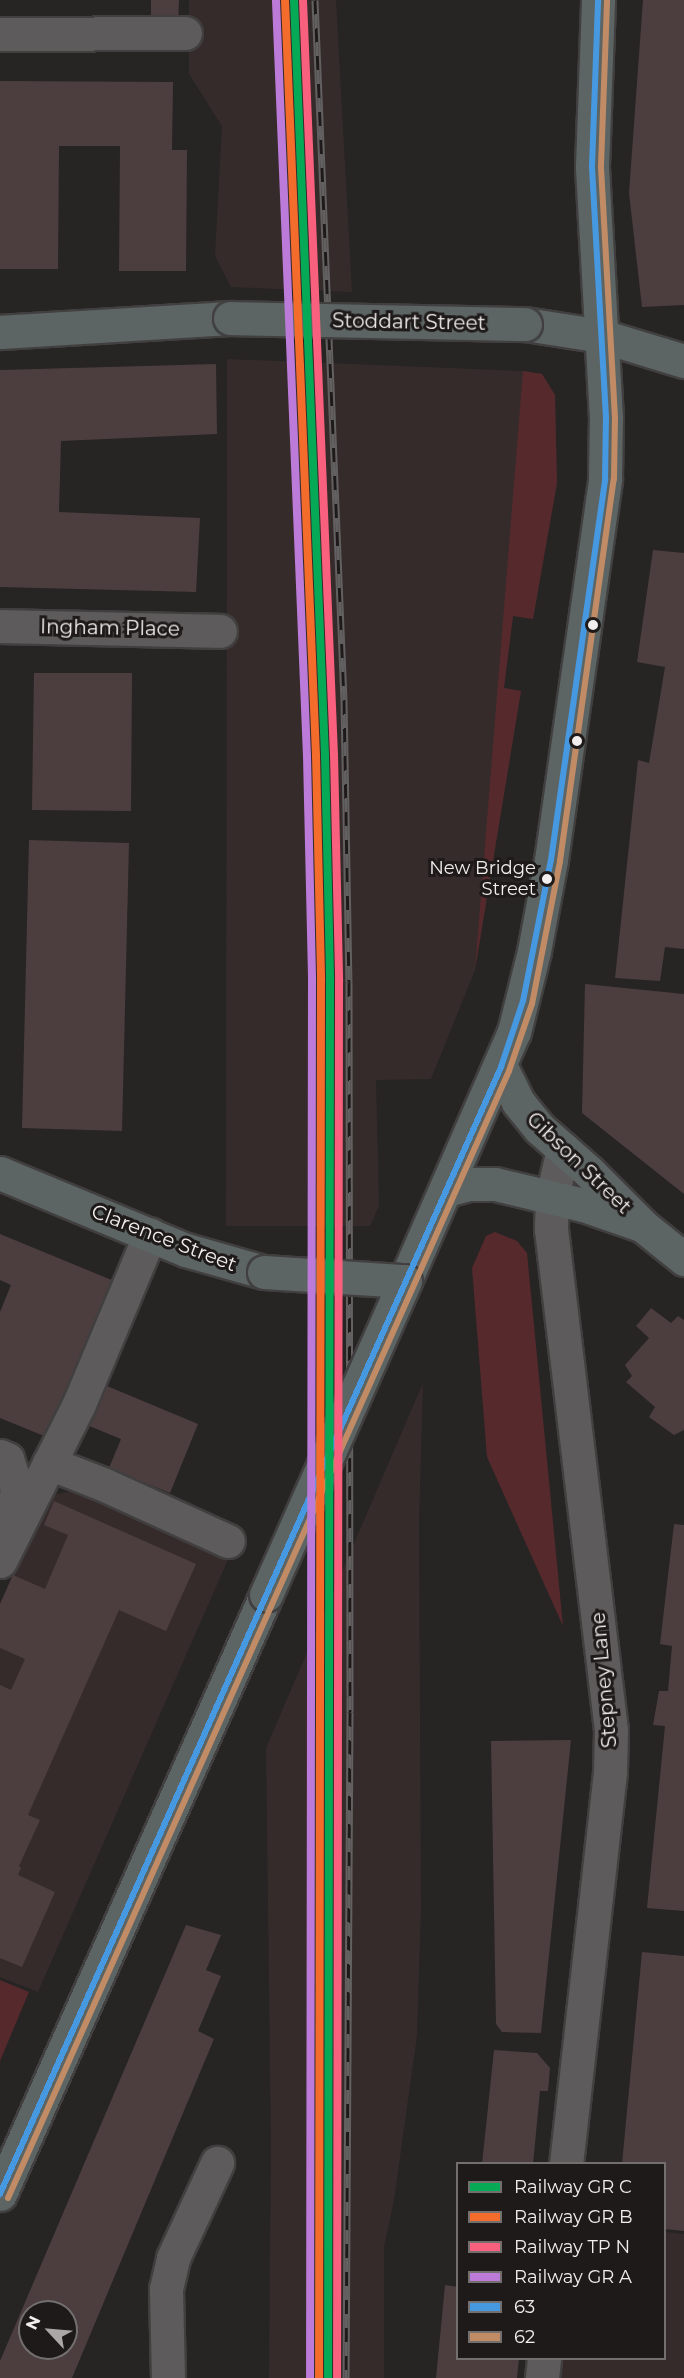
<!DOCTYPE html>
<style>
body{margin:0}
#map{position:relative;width:684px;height:2378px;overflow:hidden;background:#272424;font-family:Montserrat,sans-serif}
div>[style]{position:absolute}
.built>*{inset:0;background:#362b2b}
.green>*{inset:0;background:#56292d}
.building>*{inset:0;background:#4c3e3f}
.roads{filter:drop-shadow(2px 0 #413f3f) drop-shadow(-2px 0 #413f3f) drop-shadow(0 2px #413f3f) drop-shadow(0 -2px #413f3f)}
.minor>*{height:33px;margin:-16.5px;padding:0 16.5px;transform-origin:16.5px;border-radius:16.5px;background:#5d5b5b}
.major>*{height:33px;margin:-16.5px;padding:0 16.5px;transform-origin:16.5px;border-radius:16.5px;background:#5d6564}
.rail>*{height:7px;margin-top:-3.5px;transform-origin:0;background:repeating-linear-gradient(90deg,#1f1a1a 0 14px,#626060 0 28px);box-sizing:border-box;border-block:2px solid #626060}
.bridges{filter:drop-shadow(2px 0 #413f3f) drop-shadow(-2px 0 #413f3f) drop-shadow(0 2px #413f3f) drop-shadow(0 -2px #413f3f)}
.major-bridge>*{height:33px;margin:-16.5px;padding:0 16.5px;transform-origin:16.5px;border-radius:16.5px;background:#5d6564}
.bus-1>*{height:6px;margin:-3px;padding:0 3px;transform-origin:3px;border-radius:3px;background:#4699e1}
.bus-2>*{height:6px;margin:-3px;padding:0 3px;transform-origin:3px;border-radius:3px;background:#c18c65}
.rail-1>*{height:8px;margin:-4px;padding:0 4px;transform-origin:4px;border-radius:4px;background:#06aa56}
.rail-2>*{height:8px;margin:-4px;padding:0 4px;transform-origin:4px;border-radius:4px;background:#f36c2b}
.rail-3>*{height:8px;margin:-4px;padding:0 4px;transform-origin:4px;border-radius:4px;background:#f8607d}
.rail-4>*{height:8px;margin:-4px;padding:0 4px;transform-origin:4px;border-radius:4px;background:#bd7bd9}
.dots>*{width:16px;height:16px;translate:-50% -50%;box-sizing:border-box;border:3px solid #1f1a1a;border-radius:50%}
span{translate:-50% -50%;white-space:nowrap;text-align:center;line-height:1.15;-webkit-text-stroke:6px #1f1a1a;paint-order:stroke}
.bus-label{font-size:18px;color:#f2eeee}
.right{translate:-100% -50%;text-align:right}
.street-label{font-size:20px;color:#f2eeee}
.legend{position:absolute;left:456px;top:2162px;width:210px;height:198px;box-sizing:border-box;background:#1f1a1a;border:2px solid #736f6f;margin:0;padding:8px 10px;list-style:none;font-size:18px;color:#f2eeee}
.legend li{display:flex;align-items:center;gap:12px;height:30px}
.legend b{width:30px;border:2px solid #736f6f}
.north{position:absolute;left:18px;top:2300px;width:60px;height:60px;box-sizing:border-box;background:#1f1a1a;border:2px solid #736f6f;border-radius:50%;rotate:296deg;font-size:16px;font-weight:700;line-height:24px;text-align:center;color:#f2eeee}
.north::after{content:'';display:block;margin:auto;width:21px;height:27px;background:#aba7a7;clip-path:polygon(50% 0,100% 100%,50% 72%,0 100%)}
</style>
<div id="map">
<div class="built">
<div style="clip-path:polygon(189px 0,336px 0,352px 292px,231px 287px,215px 256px,222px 126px,189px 74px)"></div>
<div style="clip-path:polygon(227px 359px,523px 371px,542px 374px,555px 395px,557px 483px,533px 619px,513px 616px,504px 688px,521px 691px,475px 970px,431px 1079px,376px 1080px,379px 1206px,370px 1226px,226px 1226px)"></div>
<div style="clip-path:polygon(423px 1383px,419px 1524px,421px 1907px,417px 2036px,394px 2200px,384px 2247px,384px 2378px,269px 2378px,271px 2147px,266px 1748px)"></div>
<div style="clip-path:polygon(75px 1491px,230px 1555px,38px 1992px,0 1977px,0 1604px,48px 1495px)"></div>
<div style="clip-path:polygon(665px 2232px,684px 2234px,684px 2378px,561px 2378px,563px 2359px,664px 2358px)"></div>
</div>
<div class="green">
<div style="clip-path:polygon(523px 371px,542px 374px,555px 395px,557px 483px,533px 619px,513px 616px,504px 688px,521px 691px,475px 970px)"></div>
<div style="clip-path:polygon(495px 1232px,517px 1241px,527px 1253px,563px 1626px,487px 1457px,472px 1268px,486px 1236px)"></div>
<div style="clip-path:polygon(0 1980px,29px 1992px,0 2061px)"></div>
</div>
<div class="building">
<div style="clip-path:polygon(151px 0,179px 0,178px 26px,151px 26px)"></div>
<div style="clip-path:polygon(643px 0,684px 0,684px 305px,642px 307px,629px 193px)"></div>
<div style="clip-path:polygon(0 81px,173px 82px,172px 150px,187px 150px,186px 271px,119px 271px,120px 146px,59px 146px,58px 269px,0 269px)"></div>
<div style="clip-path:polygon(216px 364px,217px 434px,61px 441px,59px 512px,200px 518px,196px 592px,0 587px,0 370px)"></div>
<div style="clip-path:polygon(653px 550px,684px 553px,684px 949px,665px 947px,660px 981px,615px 978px,638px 760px,649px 763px,665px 667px,637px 662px)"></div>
<div style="clip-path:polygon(34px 673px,132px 673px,131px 811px,32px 810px)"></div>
<div style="clip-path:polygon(29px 840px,129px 843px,122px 1131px,22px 1128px)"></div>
<div style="clip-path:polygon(585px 984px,684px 994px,684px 1194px,582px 1113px)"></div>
<div style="clip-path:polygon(0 1234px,114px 1281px,49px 1438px,0 1418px,0 1312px,11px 1285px,0 1280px)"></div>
<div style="clip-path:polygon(651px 1308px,671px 1323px,678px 1316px,684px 1320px,684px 1430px,674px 1435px,649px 1417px,655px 1407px,626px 1382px,632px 1376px,625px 1365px,649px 1338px,636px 1326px)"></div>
<div style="clip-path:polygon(95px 1381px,198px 1424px,170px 1493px,109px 1468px,121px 1439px,77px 1421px)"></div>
<div style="clip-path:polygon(54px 1501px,196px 1564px,166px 1631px,119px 1610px,28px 1815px,40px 1820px,19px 1866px,21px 1868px,18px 1875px,55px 1892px,22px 1967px,0 1958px,0 1685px,11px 1690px,25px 1659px,0 1648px,0 1604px,13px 1575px,45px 1589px,68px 1535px,44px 1525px)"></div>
<div style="clip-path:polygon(674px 1524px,684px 1525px,684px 1911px,647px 1908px,665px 1726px,653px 1725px,659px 1691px,668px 1691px,672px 1646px,660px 1644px)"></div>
<div style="clip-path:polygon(571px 1740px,541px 2033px,502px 2032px,496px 2024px,491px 1741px)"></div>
<div style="clip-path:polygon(evenodd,186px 1925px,221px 1935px,206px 1970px,221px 1976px,198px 2031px,214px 2039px,72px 2378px,0 2378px,0 2361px,186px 1925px,30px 2312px,66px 2312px,66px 2348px,30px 2348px,30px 2312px)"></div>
<div style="clip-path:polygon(642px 1952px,684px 1956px,684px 2231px,664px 2229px,664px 2164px,622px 2164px)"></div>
<div style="clip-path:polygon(494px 2050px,537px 2053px,550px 2068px,548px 2091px,540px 2091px,533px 2164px,482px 2164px)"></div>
<div style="clip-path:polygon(445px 2285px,458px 2287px,458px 2358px,519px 2358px,517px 2378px,436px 2378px)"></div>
</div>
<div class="roads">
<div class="minor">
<div style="left:0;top:34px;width:185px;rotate:-0.3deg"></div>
<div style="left:0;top:626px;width:220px;rotate:1.3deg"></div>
<div style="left:563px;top:1149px;width:49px;rotate:102.9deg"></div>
<div style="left:552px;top:1197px;width:32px;rotate:92deg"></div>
<div style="left:551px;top:1229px;width:505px;rotate:83.17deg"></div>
<div style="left:611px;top:1730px;width:42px;rotate:91.4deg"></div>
<div style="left:610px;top:1772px;width:394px;rotate:96.4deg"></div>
<div style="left:0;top:1456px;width:8px;rotate:23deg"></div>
<div style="left:7px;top:1459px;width:31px;rotate:71deg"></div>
<div style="left:17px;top:1488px;width:34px;rotate:98deg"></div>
<div style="left:49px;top:1463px;width:60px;rotate:21.4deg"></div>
<div style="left:105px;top:1485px;width:135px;rotate:24.5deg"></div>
<div style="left:0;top:1561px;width:176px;rotate:-63.3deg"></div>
<div style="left:79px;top:1404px;width:184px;rotate:-67.3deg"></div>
<div style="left:168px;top:2378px;width:89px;rotate:-91.3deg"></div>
<div style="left:166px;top:2289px;width:32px;rotate:-77deg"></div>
<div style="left:173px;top:2258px;width:105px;rotate:-65.1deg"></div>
<div style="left:542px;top:2378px;width:20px;rotate:-84deg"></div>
</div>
<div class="major">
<div style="left:525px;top:324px;width:78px;rotate:8.9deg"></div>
<div style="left:602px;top:336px;width:86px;rotate:17deg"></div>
<div style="left:0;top:332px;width:230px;rotate:-3.5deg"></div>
<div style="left:501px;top:1067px;width:39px;rotate:64deg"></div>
<div style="left:518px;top:1102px;width:33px;rotate:51deg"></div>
<div style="left:539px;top:1128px;width:67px;rotate:41.3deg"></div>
<div style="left:589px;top:1172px;width:76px;rotate:45deg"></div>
<div style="left:643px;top:1226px;width:53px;rotate:38.8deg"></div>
<div style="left:0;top:1173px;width:201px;rotate:22.5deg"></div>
<div style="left:186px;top:1250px;width:81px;rotate:15.8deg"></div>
<div style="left:446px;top:1190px;width:23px;rotate:-15deg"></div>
<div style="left:468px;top:1184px;width:27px"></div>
<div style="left:495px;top:1184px;width:90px;rotate:13.4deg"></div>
<div style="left:583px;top:1205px;width:58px;rotate:19.1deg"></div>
<div style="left:405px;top:1281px;width:272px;rotate:-66.4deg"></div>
<div style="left:514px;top:1032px;width:83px;rotate:-76.1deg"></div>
<div style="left:534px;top:951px;width:93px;rotate:-79.4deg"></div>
<div style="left:551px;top:860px;width:385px;rotate:-81.9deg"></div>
<div style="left:605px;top:479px;width:61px;rotate:-89.1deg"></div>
<div style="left:606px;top:418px;width:252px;rotate:-93.2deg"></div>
<div style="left:592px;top:166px;width:166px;rotate:-87.9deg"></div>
<div style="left:0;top:2194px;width:655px;rotate:-66.06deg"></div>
</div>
</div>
<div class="rail">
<div style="left:315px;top:0;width:701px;rotate:87.63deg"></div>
<div style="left:344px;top:700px;width:282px;rotate:89deg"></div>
<div style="left:349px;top:982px;width:730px;rotate:89.92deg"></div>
<div style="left:350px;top:1712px;width:666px;rotate:90.34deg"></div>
</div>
<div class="bridges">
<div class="major-bridge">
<div style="left:230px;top:318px;width:295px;rotate:1.2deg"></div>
<div style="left:264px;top:1272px;width:141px;rotate:3.7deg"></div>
<div style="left:405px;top:1281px;width:343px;rotate:113.9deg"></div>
</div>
</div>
<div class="bus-1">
<div style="left:0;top:2194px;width:1233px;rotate:-66.03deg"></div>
<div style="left:501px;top:1067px;width:70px;rotate:-71.6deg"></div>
<div style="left:523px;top:1001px;width:144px;rotate:-78.8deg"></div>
<div style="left:551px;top:860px;width:385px;rotate:-81.9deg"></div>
<div style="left:605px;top:479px;width:61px;rotate:-89.1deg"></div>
<div style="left:606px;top:418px;width:252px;rotate:-93.2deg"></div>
<div style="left:592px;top:166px;width:166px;rotate:-87.9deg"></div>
</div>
<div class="bus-2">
<div style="left:8px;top:2198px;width:1233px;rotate:-66.03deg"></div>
<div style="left:509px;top:1071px;width:71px;rotate:-71.1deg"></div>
<div style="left:532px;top:1004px;width:146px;rotate:-78.9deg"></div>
<div style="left:560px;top:861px;width:386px;rotate:-82deg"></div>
<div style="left:614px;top:479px;width:61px;rotate:-89.1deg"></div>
<div style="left:615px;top:418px;width:252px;rotate:-93.2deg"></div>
<div style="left:601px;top:166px;width:166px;rotate:-87.9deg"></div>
</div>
<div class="rail-1">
<div style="left:294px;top:0;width:756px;rotate:87.65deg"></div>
<div style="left:325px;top:755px;width:226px;rotate:88.7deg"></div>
<div style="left:330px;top:981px;width:1397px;rotate:90.08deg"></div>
</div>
<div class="rail-2">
<div style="left:285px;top:0;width:756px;rotate:87.65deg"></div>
<div style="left:316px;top:755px;width:226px;rotate:88.7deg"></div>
<div style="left:321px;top:981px;width:1397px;rotate:90.08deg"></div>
</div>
<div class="rail-3">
<div style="left:303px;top:0;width:756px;rotate:87.65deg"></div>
<div style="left:334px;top:755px;width:226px;rotate:88.7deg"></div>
<div style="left:339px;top:981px;width:1397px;rotate:90.08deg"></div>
</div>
<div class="rail-4">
<div style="left:276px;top:1px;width:756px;rotate:87.65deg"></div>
<div style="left:307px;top:756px;width:225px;rotate:88.7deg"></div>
<div style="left:312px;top:981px;width:1397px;rotate:90.08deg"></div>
</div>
<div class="dots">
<div style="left:593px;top:625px;background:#f2eeee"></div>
<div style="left:577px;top:741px;background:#f2eeee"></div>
<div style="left:547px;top:879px;background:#f2eeee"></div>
</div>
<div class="bus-label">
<span class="right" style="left:536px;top:879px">New Bridge<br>Street</span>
</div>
<div class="street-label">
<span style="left:409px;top:322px;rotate:1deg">Stoddart Street</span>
<span style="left:110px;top:628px;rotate:1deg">Ingham Place</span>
<span style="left:579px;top:1163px;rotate:44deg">Gibson Street</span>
<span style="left:164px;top:1238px;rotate:21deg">Clarence Street</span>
<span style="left:604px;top:1680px;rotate:-95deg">Stepney Lane</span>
</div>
<ul class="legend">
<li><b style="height:8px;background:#06aa56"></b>Railway GR C</li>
<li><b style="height:8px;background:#f36c2b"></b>Railway GR B</li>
<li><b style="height:8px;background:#f8607d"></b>Railway TP N</li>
<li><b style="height:8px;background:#bd7bd9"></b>Railway GR A</li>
<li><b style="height:8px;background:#4699e1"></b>63</li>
<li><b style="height:8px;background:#c18c65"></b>62</li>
</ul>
<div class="north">N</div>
</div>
